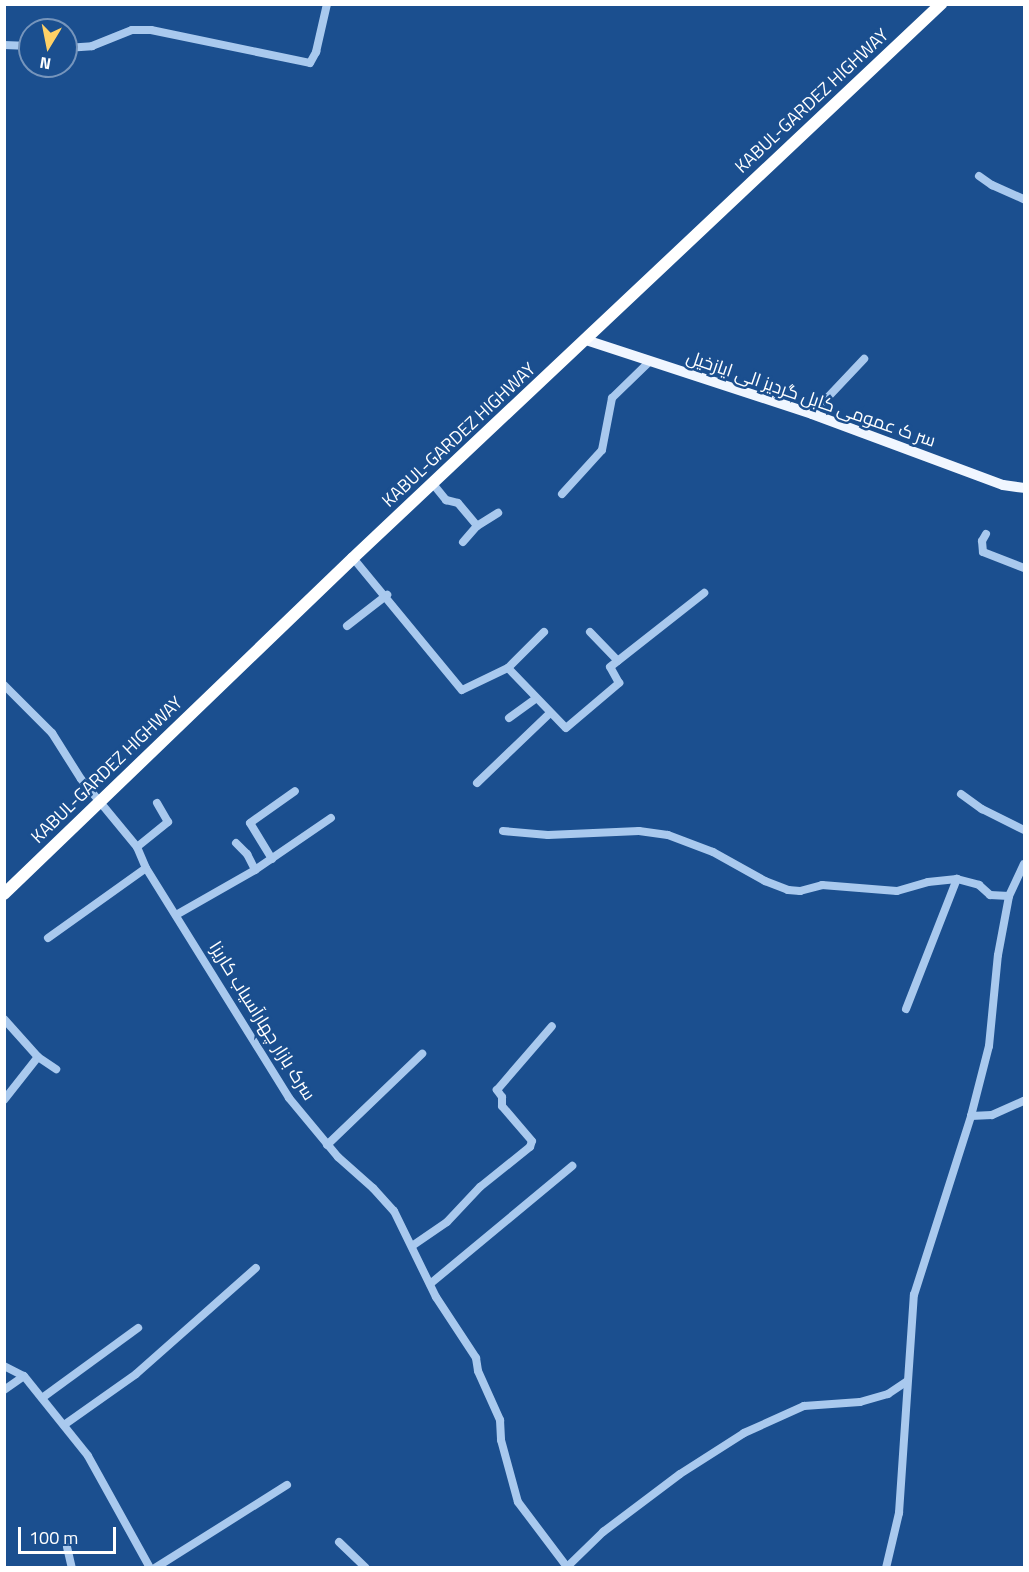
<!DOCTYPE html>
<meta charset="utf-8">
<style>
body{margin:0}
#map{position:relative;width:1029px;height:1572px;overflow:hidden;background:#1b4f8f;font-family:"Titillium Web",Cairo,sans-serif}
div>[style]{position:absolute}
.minor>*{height:8px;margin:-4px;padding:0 4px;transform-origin:4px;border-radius:4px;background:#a9c9ee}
.major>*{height:10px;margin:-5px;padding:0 5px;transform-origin:5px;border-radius:5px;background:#f0f6ff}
.highway>*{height:12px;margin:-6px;padding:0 6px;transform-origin:6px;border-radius:6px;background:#fff}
span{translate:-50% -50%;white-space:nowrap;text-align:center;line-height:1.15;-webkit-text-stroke:5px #1b4f8f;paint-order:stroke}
.street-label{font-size:18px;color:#fff}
.frame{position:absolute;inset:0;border:6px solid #fff;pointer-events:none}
.north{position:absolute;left:18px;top:18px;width:60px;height:60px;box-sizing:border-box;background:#1b4f8f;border:2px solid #7695bc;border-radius:50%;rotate:190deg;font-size:16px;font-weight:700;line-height:24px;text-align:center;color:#fff}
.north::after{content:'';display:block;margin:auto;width:21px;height:27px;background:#ffd166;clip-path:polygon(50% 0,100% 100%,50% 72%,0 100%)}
.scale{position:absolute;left:18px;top:1527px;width:98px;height:27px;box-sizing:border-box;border:3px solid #fff;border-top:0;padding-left:8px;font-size:18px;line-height:21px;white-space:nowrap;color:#fff;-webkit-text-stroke:4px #1b4f8f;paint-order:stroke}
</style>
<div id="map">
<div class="minor">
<div style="left:4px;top:45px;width:26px;rotate:2deg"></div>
<div style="left:66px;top:48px;width:26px;rotate:-4deg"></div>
<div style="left:92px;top:46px;width:43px;rotate:-21.8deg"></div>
<div style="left:132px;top:30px;width:19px"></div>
<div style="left:151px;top:30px;width:162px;rotate:11.7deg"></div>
<div style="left:310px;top:63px;width:13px;rotate:-61deg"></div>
<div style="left:316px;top:52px;width:49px;rotate:-77.1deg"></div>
<div style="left:979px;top:176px;width:16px;rotate:35deg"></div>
<div style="left:992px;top:185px;width:35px;rotate:24deg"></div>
<div style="left:812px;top:414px;width:76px;rotate:-46.6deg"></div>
<div style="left:433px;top:484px;width:21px;rotate:51deg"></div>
<div style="left:446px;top:500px;width:12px;rotate:14deg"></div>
<div style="left:458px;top:503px;width:30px;rotate:50deg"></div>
<div style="left:562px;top:494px;width:59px;rotate:-47.7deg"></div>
<div style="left:602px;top:450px;width:53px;rotate:-79.1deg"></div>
<div style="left:612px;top:398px;width:53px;rotate:-44.2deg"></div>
<div style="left:986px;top:534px;width:8px;rotate:120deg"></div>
<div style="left:982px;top:541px;width:11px;rotate:85deg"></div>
<div style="left:983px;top:552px;width:44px;rotate:21.3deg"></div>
<div style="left:463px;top:542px;width:21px;rotate:-49deg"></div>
<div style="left:477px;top:526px;width:25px;rotate:-32deg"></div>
<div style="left:353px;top:558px;width:171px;rotate:50.5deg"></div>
<div style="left:462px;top:690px;width:51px;rotate:-25.6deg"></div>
<div style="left:508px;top:668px;width:51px;rotate:-45deg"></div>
<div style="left:347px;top:626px;width:51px;rotate:-37.8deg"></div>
<div style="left:590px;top:632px;width:40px;rotate:46deg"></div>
<div style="left:508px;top:668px;width:83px;rotate:46deg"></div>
<div style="left:566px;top:728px;width:70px;rotate:-40.3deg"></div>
<div style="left:619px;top:683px;width:18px;rotate:-119deg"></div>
<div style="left:610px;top:667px;width:120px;rotate:-38.2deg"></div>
<div style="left:4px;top:685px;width:68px;rotate:45deg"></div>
<div style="left:52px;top:733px;width:54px;rotate:57.8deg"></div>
<div style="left:81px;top:779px;width:88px;rotate:50.5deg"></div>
<div style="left:137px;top:847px;width:23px;rotate:67deg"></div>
<div style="left:146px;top:868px;width:271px;rotate:58.1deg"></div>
<div style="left:289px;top:1098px;width:77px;rotate:50.3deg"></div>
<div style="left:338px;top:1157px;width:47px;rotate:41.5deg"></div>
<div style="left:373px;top:1188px;width:31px;rotate:48deg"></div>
<div style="left:394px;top:1211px;width:96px;rotate:64deg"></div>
<div style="left:436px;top:1297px;width:73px;rotate:56.7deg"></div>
<div style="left:476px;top:1358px;width:13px;rotate:81deg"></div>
<div style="left:478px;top:1371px;width:54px;rotate:65.8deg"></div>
<div style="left:500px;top:1420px;width:20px;rotate:87deg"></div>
<div style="left:501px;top:1440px;width:64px;rotate:74.7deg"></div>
<div style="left:518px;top:1502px;width:81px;rotate:53deg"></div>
<div style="left:509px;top:718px;width:32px;rotate:-36deg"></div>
<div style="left:477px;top:783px;width:101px;rotate:-43.8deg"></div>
<div style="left:961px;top:794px;width:26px;rotate:36deg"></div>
<div style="left:982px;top:809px;width:47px;rotate:26.6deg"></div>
<div style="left:503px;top:831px;width:45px;rotate:5.1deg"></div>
<div style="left:548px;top:835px;width:91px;rotate:-2.5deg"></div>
<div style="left:639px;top:831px;width:29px;rotate:8deg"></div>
<div style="left:668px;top:835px;width:48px;rotate:20.7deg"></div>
<div style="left:713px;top:852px;width:60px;rotate:29.1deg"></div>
<div style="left:765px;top:881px;width:25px;rotate:21deg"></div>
<div style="left:788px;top:890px;width:12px;rotate:5deg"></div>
<div style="left:800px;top:891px;width:23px;rotate:-15deg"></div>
<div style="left:822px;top:885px;width:75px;rotate:4.6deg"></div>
<div style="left:897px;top:891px;width:32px;rotate:-16deg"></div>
<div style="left:928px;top:882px;width:29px;rotate:-6deg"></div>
<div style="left:957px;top:879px;width:23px;rotate:15deg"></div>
<div style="left:979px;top:885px;width:15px;rotate:42deg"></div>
<div style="left:990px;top:895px;width:19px;rotate:3deg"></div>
<div style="left:236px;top:843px;width:16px;rotate:45deg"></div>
<div style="left:247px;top:854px;width:18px;rotate:63deg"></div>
<div style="left:137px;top:847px;width:40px;rotate:-39deg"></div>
<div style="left:168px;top:822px;width:22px;rotate:-120deg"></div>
<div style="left:272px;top:859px;width:42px;rotate:-121.4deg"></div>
<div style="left:250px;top:823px;width:55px;rotate:-35.4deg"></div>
<div style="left:176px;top:915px;width:91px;rotate:-29.7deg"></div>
<div style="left:255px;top:870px;width:92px;rotate:-34.4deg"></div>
<div style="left:48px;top:938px;width:120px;rotate:-35.5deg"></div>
<div style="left:906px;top:1009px;width:140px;rotate:-68.6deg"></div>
<div style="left:4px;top:1019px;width:51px;rotate:48.2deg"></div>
<div style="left:38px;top:1057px;width:22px;rotate:34deg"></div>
<div style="left:4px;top:1100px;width:55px;rotate:-51.7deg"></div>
<div style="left:971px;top:1116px;width:72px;rotate:-75.6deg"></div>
<div style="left:989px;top:1046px;width:91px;rotate:-84.4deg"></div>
<div style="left:998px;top:955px;width:60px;rotate:-79.4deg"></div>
<div style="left:1009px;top:896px;width:35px;rotate:-65deg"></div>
<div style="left:327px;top:1145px;width:132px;rotate:-43.8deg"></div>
<div style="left:412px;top:1246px;width:42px;rotate:-34.4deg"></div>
<div style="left:447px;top:1222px;width:48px;rotate:-46.7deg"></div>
<div style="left:480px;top:1187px;width:64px;rotate:-38.7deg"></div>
<div style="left:530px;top:1147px;width:6px;rotate:-72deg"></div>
<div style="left:532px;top:1141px;width:46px;rotate:-130.6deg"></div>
<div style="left:502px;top:1106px;width:9px;rotate:-90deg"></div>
<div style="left:502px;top:1097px;width:9px;rotate:-126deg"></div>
<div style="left:497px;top:1090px;width:84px;rotate:-49.3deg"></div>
<div style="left:430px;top:1284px;width:185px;rotate:-39.7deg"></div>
<div style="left:4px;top:1366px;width:22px;rotate:27deg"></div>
<div style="left:24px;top:1376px;width:102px;rotate:51.3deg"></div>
<div style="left:88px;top:1456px;width:128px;rotate:61deg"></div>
<div style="left:4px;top:1390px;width:24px;rotate:-35deg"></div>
<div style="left:42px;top:1398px;width:119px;rotate:-36.1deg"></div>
<div style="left:64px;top:1425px;width:88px;rotate:-35.3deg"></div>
<div style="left:136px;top:1374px;width:160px;rotate:-41.5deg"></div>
<div style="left:339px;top:1542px;width:37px;rotate:44deg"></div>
<div style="left:67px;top:1547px;width:22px;rotate:77deg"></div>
<div style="left:155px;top:1568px;width:156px;rotate:-32.2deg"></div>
<div style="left:566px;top:1568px;width:52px;rotate:-44.2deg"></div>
<div style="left:603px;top:1532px;width:96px;rotate:-37deg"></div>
<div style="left:680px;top:1474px;width:76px;rotate:-32.6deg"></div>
<div style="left:744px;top:1433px;width:66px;rotate:-24.2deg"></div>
<div style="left:804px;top:1406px;width:56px;rotate:-4.1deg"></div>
<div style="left:860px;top:1402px;width:29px;rotate:-16deg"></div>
<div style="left:888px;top:1394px;width:22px;rotate:-34deg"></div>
<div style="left:886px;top:1568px;width:57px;rotate:-76.7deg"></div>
<div style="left:899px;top:1513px;width:219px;rotate:-86.1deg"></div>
<div style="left:914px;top:1295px;width:188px;rotate:-72.3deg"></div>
<div style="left:971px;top:1116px;width:21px;rotate:-3deg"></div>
<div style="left:992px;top:1115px;width:35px;rotate:-24deg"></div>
</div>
<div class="major">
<div style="left:586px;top:340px;width:238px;rotate:18.1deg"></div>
<div style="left:812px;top:414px;width:204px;rotate:20.4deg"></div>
<div style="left:1003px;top:485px;width:21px;rotate:8deg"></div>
</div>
<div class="highway">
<div style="left:4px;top:894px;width:484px;rotate:-43.9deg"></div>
<div style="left:353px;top:558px;width:808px;rotate:-43.29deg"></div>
</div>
<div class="street-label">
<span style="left:812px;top:101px;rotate:-43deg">KABUL-GARDEZ HIGHWAY</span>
<span style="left:811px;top:399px;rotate:19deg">سر ک عمومی کابل گردیز الی ایازخیل</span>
<span style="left:459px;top:435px;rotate:-43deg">KABUL-GARDEZ HIGHWAY</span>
<span style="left:107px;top:770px;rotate:-44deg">KABUL-GARDEZ HIGHWAY</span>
<span style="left:262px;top:1021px;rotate:58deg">سرک بازار چهارآسیاب کاریزا</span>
</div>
<div class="frame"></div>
<div class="north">N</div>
<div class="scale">100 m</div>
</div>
